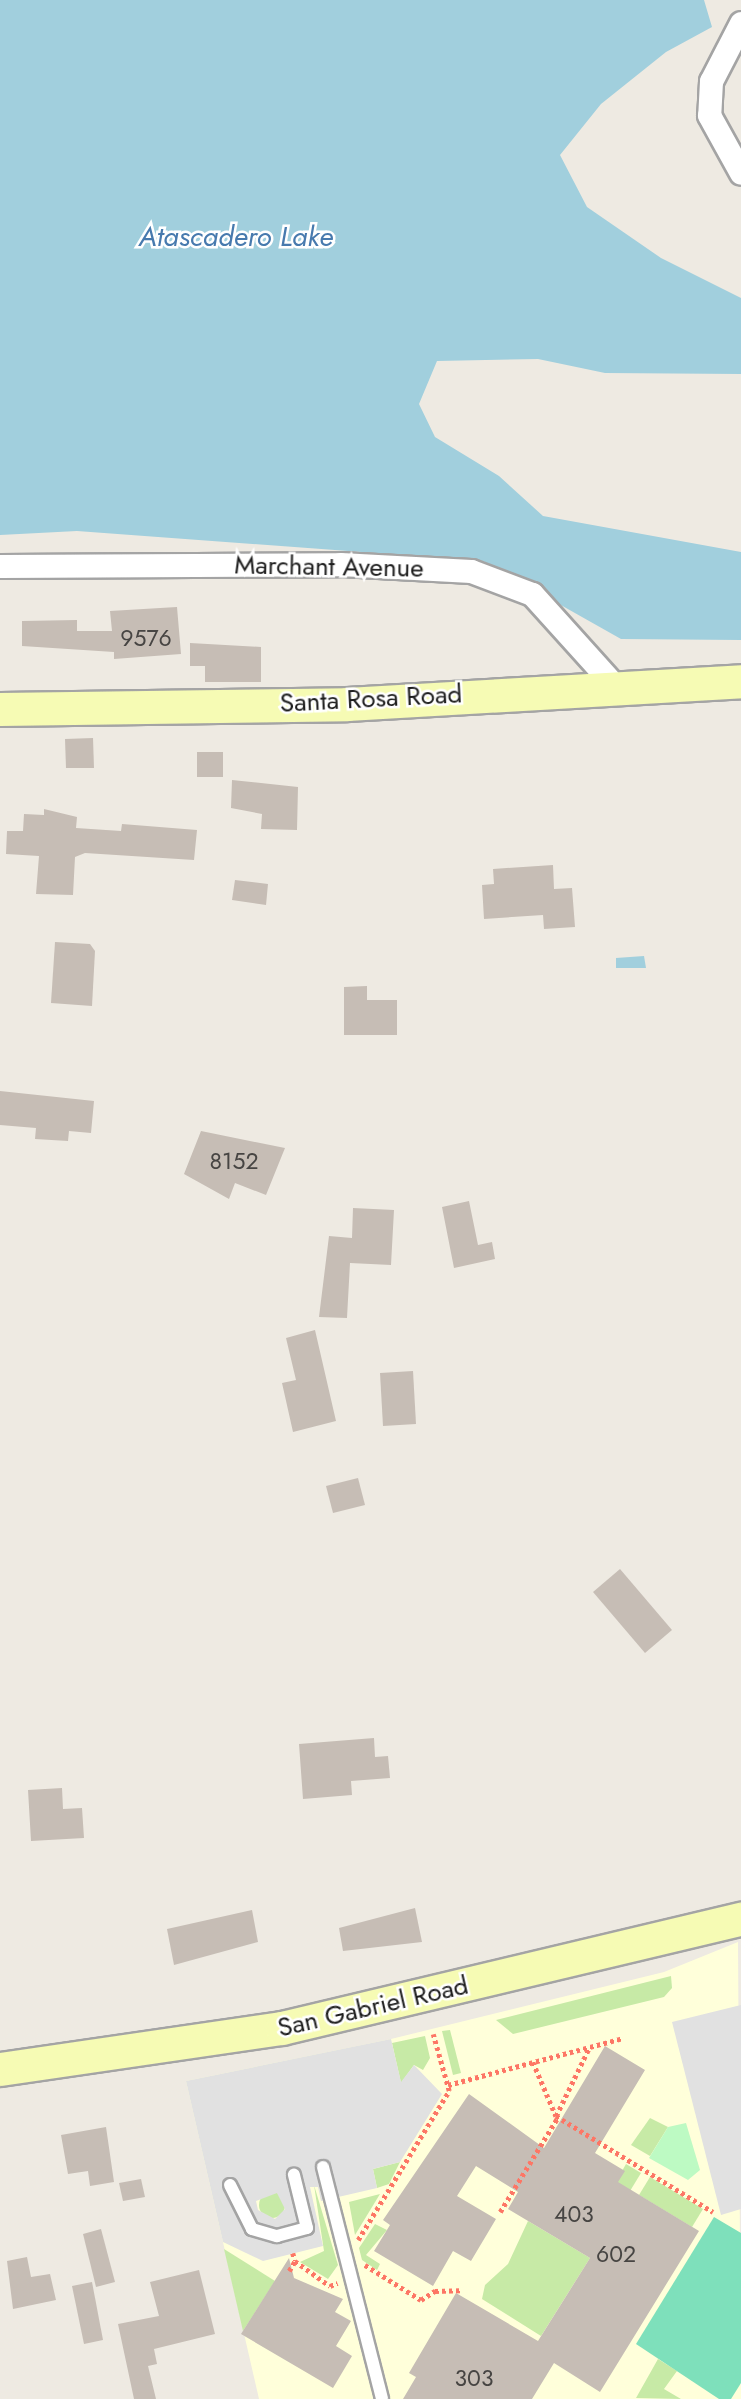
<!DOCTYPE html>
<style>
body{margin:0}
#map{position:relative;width:741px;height:2399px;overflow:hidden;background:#eeeae2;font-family:Jost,sans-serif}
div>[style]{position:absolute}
.education>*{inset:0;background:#ffffda}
.grass>*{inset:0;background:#c7eaa6}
.round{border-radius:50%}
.park>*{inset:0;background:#bdfac3}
.pitch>*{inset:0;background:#7ee0bb}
.parking>*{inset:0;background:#e1e1e1}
.water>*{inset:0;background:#a1cfdd}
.building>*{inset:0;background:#c6bdb5}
.path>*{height:4.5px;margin-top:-2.25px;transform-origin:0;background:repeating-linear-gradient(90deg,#fd7665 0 3.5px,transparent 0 7px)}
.roads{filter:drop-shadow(2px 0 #a4a4a4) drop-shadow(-2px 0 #a4a4a4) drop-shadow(0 2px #a4a4a4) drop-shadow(0 -2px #a4a4a4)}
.lane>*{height:12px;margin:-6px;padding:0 6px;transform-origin:6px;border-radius:6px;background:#fff}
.street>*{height:23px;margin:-11.5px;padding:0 11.5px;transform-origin:11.5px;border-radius:11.5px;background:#fff}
.secondary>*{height:33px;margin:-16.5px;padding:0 16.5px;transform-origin:16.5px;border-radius:16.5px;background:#f6fbb4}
span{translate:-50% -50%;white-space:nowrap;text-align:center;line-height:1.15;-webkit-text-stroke:5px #fff;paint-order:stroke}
.number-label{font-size:23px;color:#474543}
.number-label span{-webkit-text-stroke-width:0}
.street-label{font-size:26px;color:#1d1d1d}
.water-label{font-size:28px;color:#477aae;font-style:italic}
</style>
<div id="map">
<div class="education">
<div style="clip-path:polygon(738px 1942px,741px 2399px,259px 2399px,186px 2081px,391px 2039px,664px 1972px)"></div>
</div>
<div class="grass">
<div style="clip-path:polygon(671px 1976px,672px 1988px,664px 1997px,513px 2034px,496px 2020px)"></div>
<div style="clip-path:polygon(450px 2030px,461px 2073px,453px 2075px,442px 2031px)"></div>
<div style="clip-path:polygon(425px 2036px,430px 2058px,423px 2070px,414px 2065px,401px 2083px,392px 2043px)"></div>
<div style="clip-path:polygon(650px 2118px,668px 2127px,650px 2156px,631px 2145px)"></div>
<div style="clip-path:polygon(400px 2162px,389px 2184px,377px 2188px,373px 2169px)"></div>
<div style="clip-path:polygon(626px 2164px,641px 2173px,594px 2250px,582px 2242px)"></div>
<div style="clip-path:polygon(650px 2177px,703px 2209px,692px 2227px,639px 2195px)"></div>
<div style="clip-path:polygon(314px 2185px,338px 2265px,328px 2279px,300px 2262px,324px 2251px)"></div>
<div class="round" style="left:259px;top:2192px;width:26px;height:26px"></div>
<div style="clip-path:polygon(380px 2194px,355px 2235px,349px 2202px)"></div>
<div style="clip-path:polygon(528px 2221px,590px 2258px,541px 2336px,482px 2299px,485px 2285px,508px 2264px)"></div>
<div style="clip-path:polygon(375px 2224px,387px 2230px,366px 2255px,380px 2264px,377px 2270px,362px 2260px,359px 2248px)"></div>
<div style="clip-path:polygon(224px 2249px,275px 2281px,243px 2331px)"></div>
<div style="clip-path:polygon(658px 2359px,677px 2371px,664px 2389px,681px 2399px,636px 2398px)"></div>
</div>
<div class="park">
<div style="clip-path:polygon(686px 2123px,700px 2170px,688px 2180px,649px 2158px,668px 2127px)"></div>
</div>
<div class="pitch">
<div style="clip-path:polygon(714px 2217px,741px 2233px,741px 2383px,731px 2399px,719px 2399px,636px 2344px)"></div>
</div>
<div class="parking">
<div style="clip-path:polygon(741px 2005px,741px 2209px,721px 2215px,672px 2022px)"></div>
<div style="clip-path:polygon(evenodd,391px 2039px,401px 2082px,414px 2065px,442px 2094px,400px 2162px,373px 2169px,377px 2188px,321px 2201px,318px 2187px,310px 2187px,323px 2246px,263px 2261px,223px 2242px,186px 2081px,391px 2039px,277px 2193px,285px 2209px,275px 2219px,258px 2210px,256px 2201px,277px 2193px)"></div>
</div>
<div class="water">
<div style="clip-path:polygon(0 0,704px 0,712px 27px,666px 52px,601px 104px,560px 155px,587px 207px,661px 258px,741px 298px,741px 374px,605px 373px,538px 359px,437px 361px,419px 404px,435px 437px,499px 476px,543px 516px,741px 552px,741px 640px,621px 639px,483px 561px,77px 531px,0 535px)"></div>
<div style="clip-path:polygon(644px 956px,646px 968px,616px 968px,616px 958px)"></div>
</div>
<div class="building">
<div style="clip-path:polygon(177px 607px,181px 654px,114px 659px,114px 652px,22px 646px,22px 621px,77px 620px,77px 631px,112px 631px,110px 611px)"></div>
<div style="clip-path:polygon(190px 643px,261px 647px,261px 682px,205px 682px,205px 666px,190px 666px)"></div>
<div style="clip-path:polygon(93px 738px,94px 768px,66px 768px,65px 739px)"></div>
<div style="clip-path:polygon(197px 752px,223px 752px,223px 777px,197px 777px)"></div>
<div style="clip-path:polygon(232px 780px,298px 787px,297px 830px,261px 829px,262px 814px,231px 808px)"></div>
<div style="clip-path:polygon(44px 809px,77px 817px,76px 828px,121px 831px,122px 824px,197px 830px,194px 860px,85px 853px,75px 857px,73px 895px,36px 894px,39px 856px,6px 854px,7px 831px,23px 831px,24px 814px,44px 815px)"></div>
<div style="clip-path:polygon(553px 865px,554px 889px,572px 888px,575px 927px,544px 929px,543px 915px,484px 919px,482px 885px,494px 884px,493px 869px)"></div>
<div style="clip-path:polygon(235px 880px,268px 884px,266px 905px,232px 900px)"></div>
<div style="clip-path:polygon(55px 942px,90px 944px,95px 951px,92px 1006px,51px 1003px)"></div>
<div style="clip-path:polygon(367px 986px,367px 1000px,397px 1000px,397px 1035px,344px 1035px,344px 987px)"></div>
<div style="clip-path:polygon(0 1091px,94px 1101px,91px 1133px,69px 1131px,68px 1141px,35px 1139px,36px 1128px,0 1125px)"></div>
<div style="clip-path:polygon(201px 1131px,285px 1148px,266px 1195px,235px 1183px,229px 1199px,184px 1174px)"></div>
<div style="clip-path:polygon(469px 1201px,478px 1245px,492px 1242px,495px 1259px,454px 1268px,442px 1207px)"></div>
<div style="clip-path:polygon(353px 1208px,394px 1210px,391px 1265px,350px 1263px,347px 1318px,319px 1317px,329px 1236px,352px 1238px)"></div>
<div style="clip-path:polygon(315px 1330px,336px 1421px,293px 1432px,282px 1383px,296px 1380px,286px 1338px)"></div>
<div style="clip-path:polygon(413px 1371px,416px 1424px,383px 1426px,380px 1373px)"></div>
<div style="clip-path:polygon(358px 1478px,365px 1505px,333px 1513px,326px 1486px)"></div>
<div style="clip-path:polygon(620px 1569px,672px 1630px,645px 1653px,593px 1592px)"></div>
<div style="clip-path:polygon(374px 1738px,375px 1757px,388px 1756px,390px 1778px,351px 1781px,352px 1795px,303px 1799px,299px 1744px)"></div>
<div style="clip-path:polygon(62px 1788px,63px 1809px,82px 1808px,84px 1838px,31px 1841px,28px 1790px)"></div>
<div style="clip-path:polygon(415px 1908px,422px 1942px,343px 1951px,339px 1928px)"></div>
<div style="clip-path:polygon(252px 1910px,258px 1942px,174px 1965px,167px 1929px)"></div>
<div style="clip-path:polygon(605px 2046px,645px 2070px,595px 2153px,625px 2171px,618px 2182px,699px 2231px,600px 2392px,554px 2363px,532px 2399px,403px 2399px,416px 2377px,409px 2373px,456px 2293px,538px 2341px,590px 2258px,508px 2209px,518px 2192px,476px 2166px,457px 2196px,496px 2219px,471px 2261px,453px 2251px,433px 2286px,374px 2251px,390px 2225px,383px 2220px,469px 2094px,544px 2148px)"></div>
<div style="clip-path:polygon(106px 2127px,114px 2182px,90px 2186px,88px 2171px,68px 2174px,61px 2135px)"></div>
<div style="clip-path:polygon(141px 2179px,145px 2197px,123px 2201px,119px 2183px)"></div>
<div style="clip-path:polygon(101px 2229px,115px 2282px,96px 2287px,83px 2234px)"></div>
<div style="clip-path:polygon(27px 2257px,31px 2277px,50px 2274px,56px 2300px,13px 2309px,7px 2261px)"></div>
<div style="clip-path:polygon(289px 2258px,294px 2278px,343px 2299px,335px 2312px,351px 2321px,336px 2346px,352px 2356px,333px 2388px,241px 2334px)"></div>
<div style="clip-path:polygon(199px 2270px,215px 2334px,154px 2349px,157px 2364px,148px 2366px,156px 2399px,134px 2399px,118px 2324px,159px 2316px,150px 2282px)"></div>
<div style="clip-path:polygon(92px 2282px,103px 2340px,84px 2344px,72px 2286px)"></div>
</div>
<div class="path">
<div style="left:533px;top:2062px;width:59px;rotate:66.9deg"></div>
<div style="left:556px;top:2116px;width:184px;rotate:31.4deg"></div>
<div style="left:448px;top:2085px;width:181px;rotate:-15deg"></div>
<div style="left:556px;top:2116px;width:76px;rotate:-64.1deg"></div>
<div style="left:500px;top:2212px;width:111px;rotate:-58.6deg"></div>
<div style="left:358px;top:2240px;width:175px;rotate:-58.6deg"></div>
<div style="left:449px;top:2091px;width:59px;rotate:-105.7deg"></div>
<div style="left:293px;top:2253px;width:8px;rotate:76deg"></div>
<div style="left:365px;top:2265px;width:66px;rotate:32deg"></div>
<div style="left:421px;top:2300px;width:17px;rotate:-33deg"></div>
<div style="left:435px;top:2291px;width:25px;rotate:-2deg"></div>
<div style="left:289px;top:2271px;width:12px;rotate:-59deg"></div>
<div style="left:295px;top:2261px;width:43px;rotate:35.5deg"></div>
<div style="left:330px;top:2286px;width:8px;rotate:-23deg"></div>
</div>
<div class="roads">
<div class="lane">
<div style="left:323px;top:2167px;width:239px;rotate:75.7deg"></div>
<div style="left:230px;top:2185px;width:49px;rotate:63.4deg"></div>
<div style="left:252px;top:2229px;width:26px;rotate:16deg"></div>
<div style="left:277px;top:2236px;width:31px;rotate:-15deg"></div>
<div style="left:307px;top:2228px;width:55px;rotate:-103.8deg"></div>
</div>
<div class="street">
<div style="left:741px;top:23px;width:65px;rotate:117.3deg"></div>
<div style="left:711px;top:81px;width:34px;rotate:93deg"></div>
<div style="left:709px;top:115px;width:66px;rotate:61.1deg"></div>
<div style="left:0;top:566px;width:340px;rotate:-0.3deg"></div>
<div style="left:340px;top:564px;width:131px;rotate:3.1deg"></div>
<div style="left:471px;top:571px;width:65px;rotate:20.7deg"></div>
<div style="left:532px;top:594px;width:121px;rotate:48deg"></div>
</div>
<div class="secondary">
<div style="left:0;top:709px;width:347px;rotate:-0.8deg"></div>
<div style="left:347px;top:704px;width:395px;rotate:-3.3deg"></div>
<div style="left:0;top:2069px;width:285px;rotate:-8.3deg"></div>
<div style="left:282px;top:2028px;width:472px;rotate:-13.4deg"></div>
</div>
</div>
<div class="number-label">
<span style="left:146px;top:638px">9576</span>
<span style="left:234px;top:1161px">8152</span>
<span style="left:574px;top:2214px">403</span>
<span style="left:616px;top:2254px">602</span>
<span style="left:474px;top:2378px">303</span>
</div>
<div class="street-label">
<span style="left:329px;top:567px;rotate:1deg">Marchant Avenue</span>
<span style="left:371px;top:699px;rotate:-3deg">Santa Rosa Road</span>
<span style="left:373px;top:2007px;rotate:-13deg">San Gabriel Road</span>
</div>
<div class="water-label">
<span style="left:236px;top:237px">Atascadero Lake</span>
</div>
</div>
